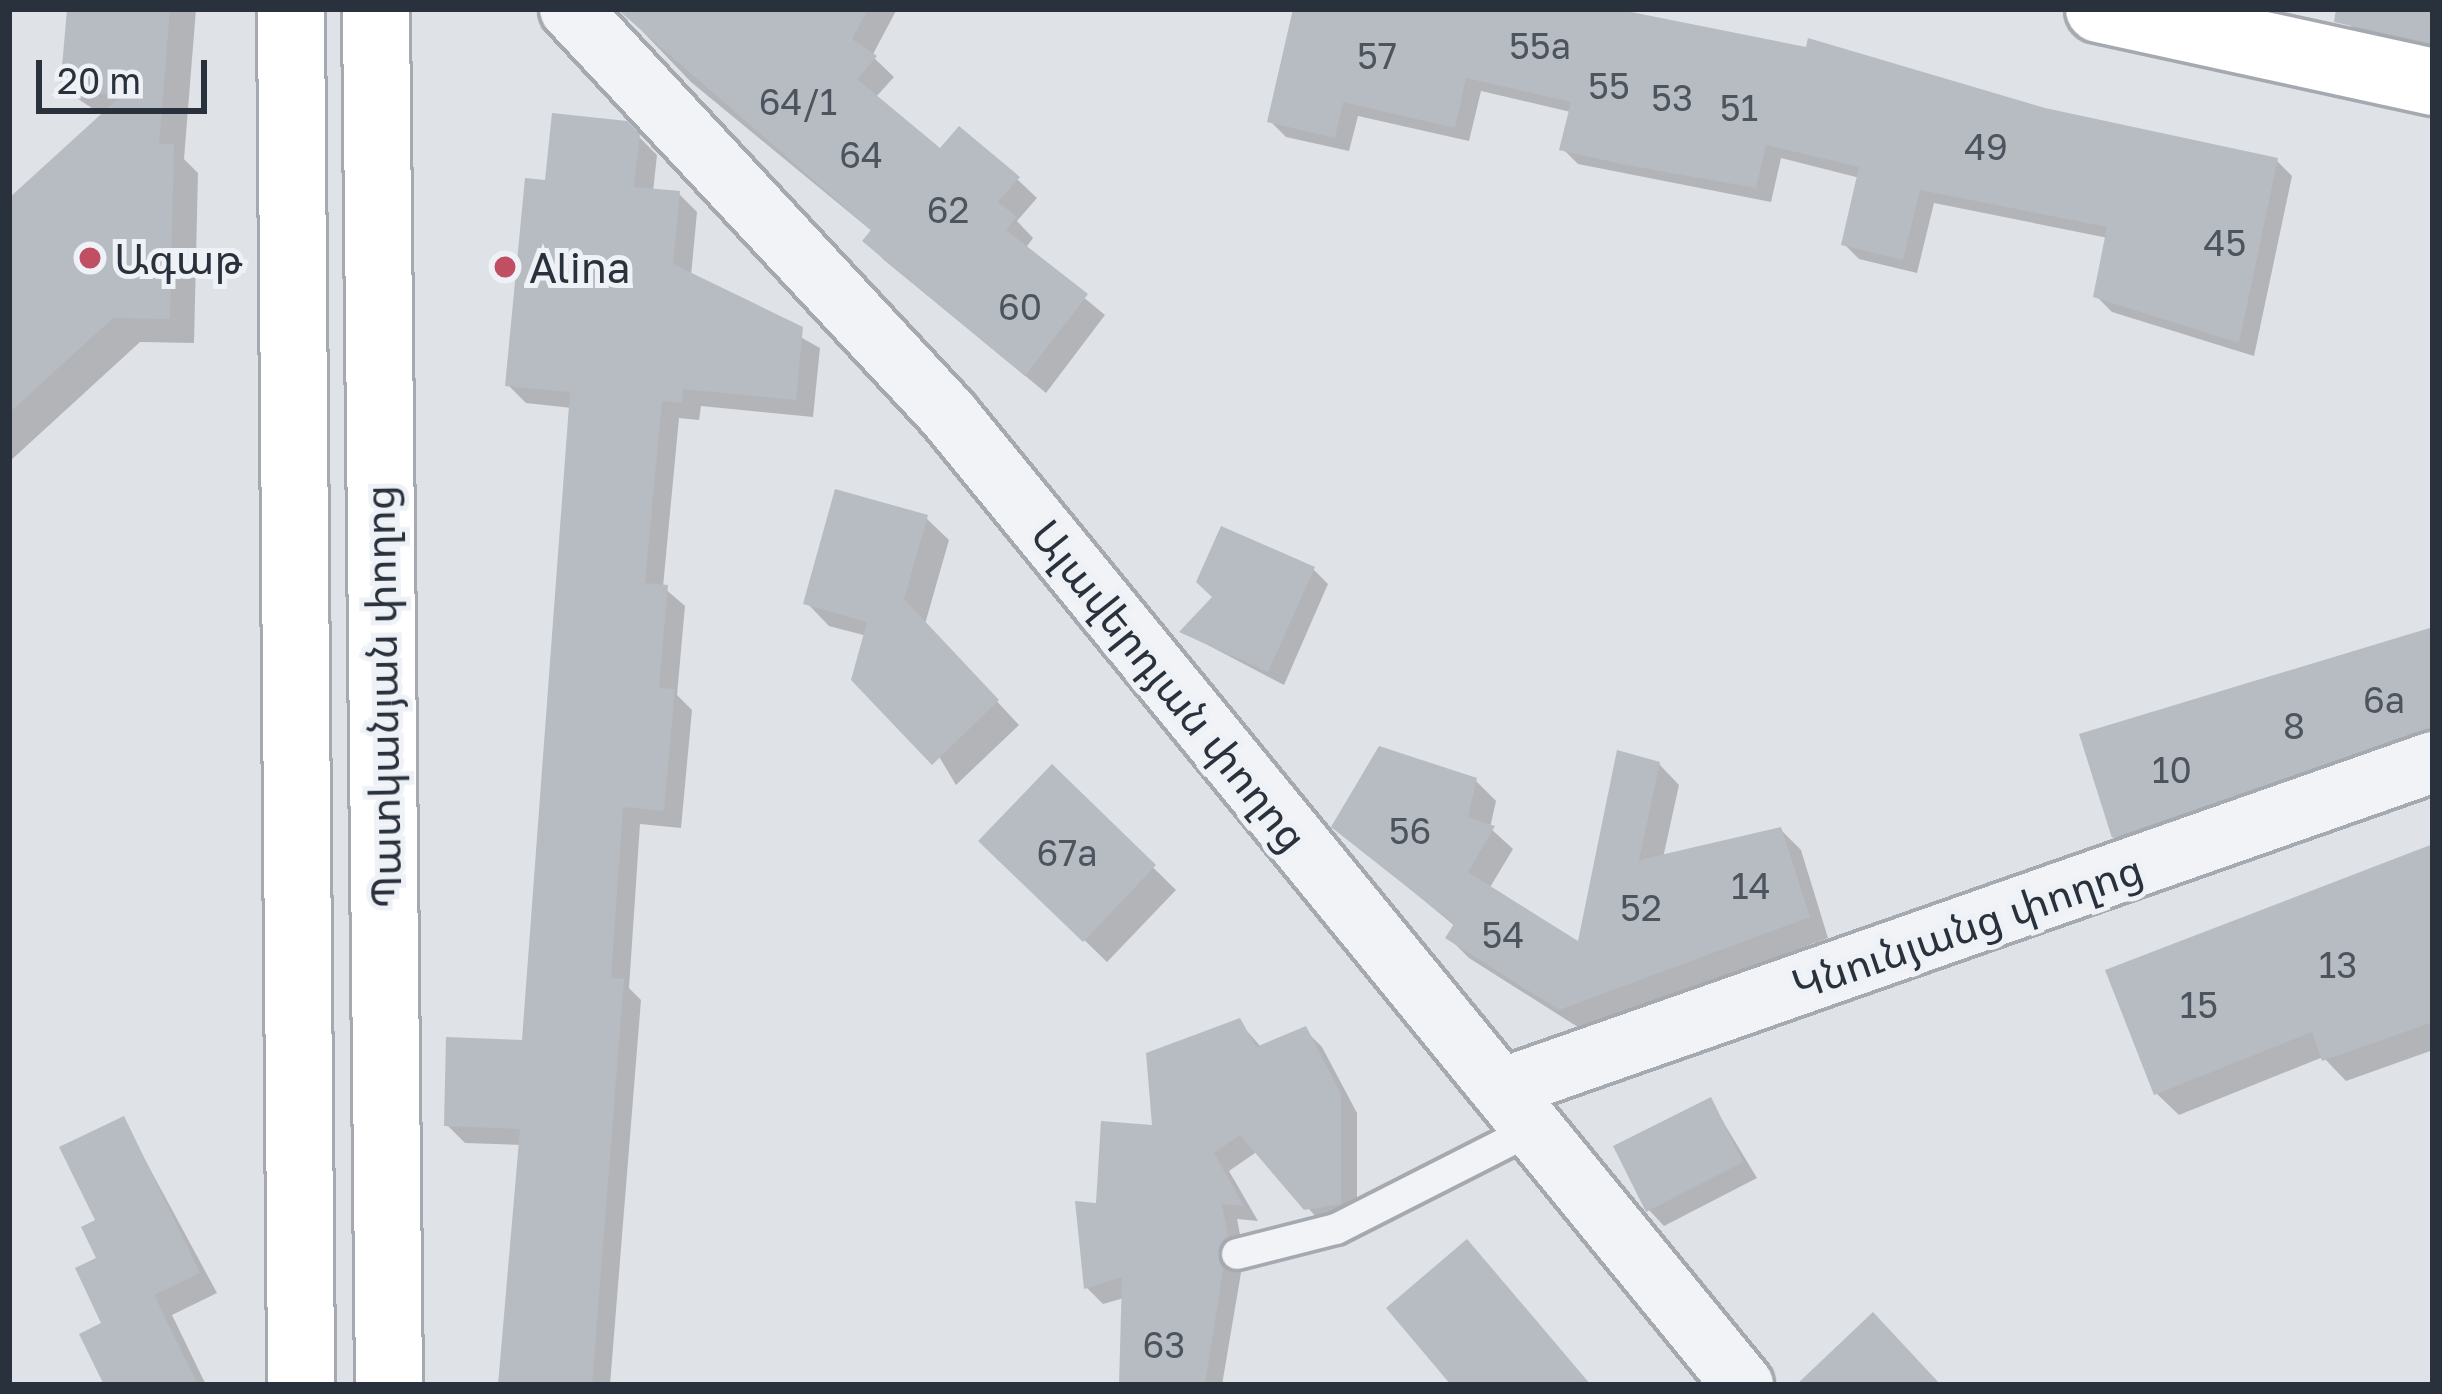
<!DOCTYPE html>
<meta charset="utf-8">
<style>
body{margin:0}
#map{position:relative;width:2442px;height:1394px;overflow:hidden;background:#dfe2e7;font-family:"Golos Text","Noto Sans Armenian",sans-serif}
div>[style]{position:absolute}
.shadow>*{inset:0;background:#0003}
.building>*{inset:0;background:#b7bcc3}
.roads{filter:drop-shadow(3px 0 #a5a9b0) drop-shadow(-3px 0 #a5a9b0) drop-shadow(0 3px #a5a9b0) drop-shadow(0 -3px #a5a9b0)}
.lane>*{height:30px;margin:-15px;padding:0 15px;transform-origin:15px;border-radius:15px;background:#f1f3f6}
.street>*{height:60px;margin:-30px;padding:0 30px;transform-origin:30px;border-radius:30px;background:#f1f3f6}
.secondary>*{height:66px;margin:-33px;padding:0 33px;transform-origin:33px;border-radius:33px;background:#fff}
.dots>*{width:33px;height:33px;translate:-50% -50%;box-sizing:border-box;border:6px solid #eef1f5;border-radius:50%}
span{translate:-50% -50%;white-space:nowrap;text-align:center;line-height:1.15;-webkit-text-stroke:10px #eef1f5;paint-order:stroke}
.number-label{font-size:36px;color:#4c545e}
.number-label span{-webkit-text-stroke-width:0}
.poi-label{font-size:42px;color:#29313c}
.left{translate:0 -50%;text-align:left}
.street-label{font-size:42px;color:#29313c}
.frame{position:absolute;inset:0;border:12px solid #29313c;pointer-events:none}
.scale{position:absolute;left:36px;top:60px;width:171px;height:54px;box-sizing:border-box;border:6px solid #29313c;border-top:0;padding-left:15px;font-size:36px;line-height:42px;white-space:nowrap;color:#29313c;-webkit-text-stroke:9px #eef1f5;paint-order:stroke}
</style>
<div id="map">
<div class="shadow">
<div style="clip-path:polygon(70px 9px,196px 9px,184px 159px,198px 173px,194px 343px,140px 342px,9px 462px,9px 203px,104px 116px,63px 89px)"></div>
<div style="clip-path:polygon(621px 9px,897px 9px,872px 56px,894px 77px,875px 98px,940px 152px,959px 130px,1018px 180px,1037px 198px,1017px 221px,1033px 238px,1025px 249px,1105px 315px,1046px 393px,884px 260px,866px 241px,873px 232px,691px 82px)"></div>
<div style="clip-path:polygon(1296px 9px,1591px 9px,2277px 161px,2292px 176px,2254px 356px,2112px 312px,2096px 296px,2108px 238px,1934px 203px,1917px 273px,1859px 259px,1844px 244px,1860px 178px,1781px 158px,1771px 202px,1578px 164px,1563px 149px,1571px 112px,1481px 91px,1469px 141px,1358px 116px,1349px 151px,1286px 137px,1270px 121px)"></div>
<div style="clip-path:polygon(2339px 9px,2433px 9px,2433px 68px,2371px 54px)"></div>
<div style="clip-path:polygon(626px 124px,657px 155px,653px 192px,679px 194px,697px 212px,691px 276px,820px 348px,813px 417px,701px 406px,699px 420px,679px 418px,663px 587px,685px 606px,677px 695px,692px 710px,681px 828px,640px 824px,629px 988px,641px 1000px,610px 1385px,501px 1385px,522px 1145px,465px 1143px,447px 1125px,525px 1043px,572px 408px,526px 403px,508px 385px,548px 183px)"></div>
<div style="clip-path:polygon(926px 518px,949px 540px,925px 624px,1019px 725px,956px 785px,867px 636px,829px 626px,807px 603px)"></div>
<div style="clip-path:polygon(1313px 569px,1328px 584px,1284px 685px,1183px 632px)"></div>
<div style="clip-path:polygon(2433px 630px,2433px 757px,2133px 856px,2114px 837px)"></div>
<div style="clip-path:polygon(1659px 764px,1679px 785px,1663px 858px,1781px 830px,1801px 850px,1828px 938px,1581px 1029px,1469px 958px,1449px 938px,1456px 927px,1335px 827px,1476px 781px,1496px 801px,1490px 828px,1513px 849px,1489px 889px,1580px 946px)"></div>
<div style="clip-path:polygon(1052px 768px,1176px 890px,1107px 962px,982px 841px)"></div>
<div style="clip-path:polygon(2433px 848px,2433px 1050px,2346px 1081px,2323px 1057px,2179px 1115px,2157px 1094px)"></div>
<div style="clip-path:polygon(1239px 1022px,1262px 1048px,1305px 1030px,1322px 1047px,1357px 1113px,1357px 1221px,1324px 1226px,1258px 1151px,1229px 1171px,1258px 1221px,1237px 1219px,1244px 1255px,1222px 1385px,1122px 1385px,1124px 1298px,1103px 1304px,1086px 1287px,1099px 1207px)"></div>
<div style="clip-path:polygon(1710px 1100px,1757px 1178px,1664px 1226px,1649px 1210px)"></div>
<div style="clip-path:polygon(123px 1119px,217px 1293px,172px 1315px,206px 1385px,107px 1385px,99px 1221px)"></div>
</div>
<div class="building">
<div style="clip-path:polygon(67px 9px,170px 9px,159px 144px,174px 144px,170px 319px,113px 318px,9px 413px,9px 198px,121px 96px,60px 90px)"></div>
<div style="clip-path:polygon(617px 9px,868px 9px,852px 39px,877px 56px,857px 79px,940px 148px,959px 126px,1020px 177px,998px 202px,1017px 217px,1006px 230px,1088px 294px,1025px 376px,862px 241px,871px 230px)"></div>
<div style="clip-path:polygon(1293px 9px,1616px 9px,1806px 47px,1808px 38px,2045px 108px,2278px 158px,2239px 343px,2093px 297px,2107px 227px,1920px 190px,1903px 260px,1841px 245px,1859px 167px,1766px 145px,1756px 188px,1626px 165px,1559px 150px,1571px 102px,1466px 78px,1455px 128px,1343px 102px,1335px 138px,1267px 122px)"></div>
<div style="clip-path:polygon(2336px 9px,2433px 9px,2433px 44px,2334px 22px)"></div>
<div style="clip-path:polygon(552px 113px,627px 121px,640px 134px,634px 187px,680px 191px,673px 264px,803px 327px,796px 400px,683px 389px,682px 403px,662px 401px,645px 583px,668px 585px,659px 688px,675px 689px,664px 811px,623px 807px,611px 978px,624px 979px,592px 1385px,498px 1385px,520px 1129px,444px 1126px,446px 1037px,522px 1040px,570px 392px,505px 386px,525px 178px,545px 180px)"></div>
<div style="clip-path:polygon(835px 489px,928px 515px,904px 599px,999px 700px,932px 765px,851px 680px,867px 622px,803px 604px)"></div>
<div style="clip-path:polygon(1221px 526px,1315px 567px,1268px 672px,1179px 632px,1212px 597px,1196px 582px)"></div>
<div style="clip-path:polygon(2433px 627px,2433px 728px,2112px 838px,2079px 734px)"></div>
<div style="clip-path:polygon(1379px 746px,1477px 778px,1468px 817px,1495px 826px,1468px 872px,1578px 941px,1617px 750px,1660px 762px,1639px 860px,1781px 827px,1810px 917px,1559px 1010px,1445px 938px,1454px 924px,1331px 827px)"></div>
<div style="clip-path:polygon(1052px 764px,1156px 865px,1083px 942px,978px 841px)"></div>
<div style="clip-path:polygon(2433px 844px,2433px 1022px,2322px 1061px,2312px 1032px,2154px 1095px,2105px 970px)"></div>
<div style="clip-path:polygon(1240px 1018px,1256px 1047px,1306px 1026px,1341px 1094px,1341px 1204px,1304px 1210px,1240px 1135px,1214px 1153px,1244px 1206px,1222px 1204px,1228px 1237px,1205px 1385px,1119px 1385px,1122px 1277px,1084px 1289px,1075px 1201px,1096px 1203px,1101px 1121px,1152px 1125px,1146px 1053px)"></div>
<div style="clip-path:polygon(1711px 1097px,1743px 1162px,1646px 1212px,1613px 1146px)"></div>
<div style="clip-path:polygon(124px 1116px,200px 1273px,154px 1295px,198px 1385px,104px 1385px,79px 1334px,101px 1323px,75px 1268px,96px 1258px,81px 1227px,95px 1220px,59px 1147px)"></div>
<div style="clip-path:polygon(1467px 1239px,1591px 1385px,1451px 1385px,1386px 1308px)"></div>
<div style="clip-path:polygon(1873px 1312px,1941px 1385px,1796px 1385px)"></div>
</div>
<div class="roads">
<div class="lane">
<div style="left:1237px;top:1254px;width:102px;rotate:-14.2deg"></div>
<div style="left:1336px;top:1229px;width:221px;rotate:-26.9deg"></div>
</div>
<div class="street">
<div style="left:570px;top:9px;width:554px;rotate:46.97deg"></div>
<div style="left:948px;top:414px;width:1255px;rotate:50.69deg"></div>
<div style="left:1501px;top:1089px;width:988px;rotate:-19.33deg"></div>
</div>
<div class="secondary">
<div style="left:291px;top:9px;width:1376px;rotate:89.58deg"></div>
<div style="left:376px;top:9px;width:1376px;rotate:89.46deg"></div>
<div style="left:2099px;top:9px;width:342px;rotate:12.3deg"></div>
</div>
</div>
<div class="dots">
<div style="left:90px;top:258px;background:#c14f63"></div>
<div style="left:505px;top:267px;background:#c14f63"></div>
</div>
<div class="number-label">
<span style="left:1540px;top:46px">55a</span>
<span style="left:1377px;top:56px">57</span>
<span style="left:1609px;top:86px">55</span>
<span style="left:1672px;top:98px">53</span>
<span style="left:798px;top:102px">64/1</span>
<span style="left:1739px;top:108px">51</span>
<span style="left:1986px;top:147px">49</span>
<span style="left:861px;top:155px">64</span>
<span style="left:948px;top:210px">62</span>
<span style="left:2225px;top:243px">45</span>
<span style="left:1020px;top:307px">60</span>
<span style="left:2384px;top:700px">6a</span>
<span style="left:2294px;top:726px">8</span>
<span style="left:2172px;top:770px">10</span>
<span style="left:1410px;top:831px">56</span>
<span style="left:1067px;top:853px">67a</span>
<span style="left:1751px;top:886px">14</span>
<span style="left:1641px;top:908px">52</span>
<span style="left:1503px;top:935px">54</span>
<span style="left:2338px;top:965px">13</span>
<span style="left:2199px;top:1005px">15</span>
<span style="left:1164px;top:1345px">63</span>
</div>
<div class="poi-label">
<span class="left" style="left:114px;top:258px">Ագաթ</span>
<span class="left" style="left:529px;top:267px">Alina</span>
</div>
<div class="street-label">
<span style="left:1170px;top:685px;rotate:51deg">Ալավերդյան փողոց</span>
<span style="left:382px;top:697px;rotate:-91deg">Պատկանյան փողոց</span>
<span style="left:1967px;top:926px;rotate:-19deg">Կնունյանց փողոց</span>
</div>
<div class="frame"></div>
<div class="scale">20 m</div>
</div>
